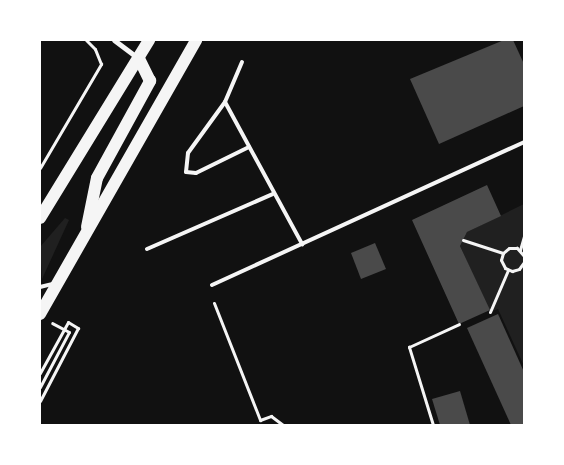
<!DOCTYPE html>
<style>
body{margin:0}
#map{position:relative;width:564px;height:465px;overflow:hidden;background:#111;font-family:"Crimson Pro",serif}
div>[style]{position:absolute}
.green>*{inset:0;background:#202020}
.building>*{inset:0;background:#4a4a4a}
.path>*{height:3px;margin:-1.5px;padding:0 1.5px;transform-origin:1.5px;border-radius:1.5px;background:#f5f5f5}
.service>*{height:4px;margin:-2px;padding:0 2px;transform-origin:2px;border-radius:2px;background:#f5f5f5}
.minor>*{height:5px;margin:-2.5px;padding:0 2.5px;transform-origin:2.5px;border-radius:2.5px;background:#f5f5f5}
.primary>*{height:12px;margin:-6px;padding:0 6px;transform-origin:6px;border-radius:6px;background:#f5f5f5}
span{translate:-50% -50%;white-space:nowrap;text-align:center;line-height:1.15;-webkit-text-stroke:5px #fff;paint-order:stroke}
.frame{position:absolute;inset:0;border:41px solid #fff;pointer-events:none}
</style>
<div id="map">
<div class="green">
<div style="clip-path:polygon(524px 204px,524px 366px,498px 309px,490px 312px,460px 246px,467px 232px)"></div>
<div style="clip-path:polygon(65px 218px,69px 220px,42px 279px,40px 247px)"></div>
</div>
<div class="building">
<div style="clip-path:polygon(504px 40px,513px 40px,524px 64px,524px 106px,439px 144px,410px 79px)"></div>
<div style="clip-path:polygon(487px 185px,501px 216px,467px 232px,460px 246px,490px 310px,459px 324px,412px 220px)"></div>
<div style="clip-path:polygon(375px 243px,386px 269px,361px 279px,351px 253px)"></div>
<div style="clip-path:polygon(498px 314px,524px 372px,524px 425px,511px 425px,467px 328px)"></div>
<div style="clip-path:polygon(460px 391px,470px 425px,440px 425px,432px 399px)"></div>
</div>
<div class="path">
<div style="left:40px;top:168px;width:121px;rotate:-59.6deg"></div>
<div style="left:101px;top:64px;width:16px;rotate:-112deg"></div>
<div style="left:95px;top:49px;width:13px;rotate:-135deg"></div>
<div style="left:463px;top:240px;width:42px;rotate:18deg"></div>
<div style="left:520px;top:250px;width:15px;rotate:-74deg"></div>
<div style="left:524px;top:256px;width:11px;rotate:-131deg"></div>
<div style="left:517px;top:248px;width:8px;rotate:180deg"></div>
<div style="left:509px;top:248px;width:8px;rotate:140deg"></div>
<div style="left:503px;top:253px;width:7px;rotate:106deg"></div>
<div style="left:501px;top:260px;width:9px;rotate:63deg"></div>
<div style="left:505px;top:268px;width:8px;rotate:23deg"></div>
<div style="left:512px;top:271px;width:7px;rotate:-16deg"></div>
<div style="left:519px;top:269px;width:9px;rotate:-54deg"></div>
<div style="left:214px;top:303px;width:126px;rotate:68.5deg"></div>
<div style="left:260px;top:420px;width:12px;rotate:-20deg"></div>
<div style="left:271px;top:416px;width:15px;rotate:37deg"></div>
<div style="left:490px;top:312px;width:46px;rotate:-66.8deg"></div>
<div style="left:40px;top:373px;width:58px;rotate:-61.2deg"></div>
<div style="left:68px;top:322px;width:12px;rotate:31deg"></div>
<div style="left:78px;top:328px;width:82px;rotate:117.5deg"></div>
<div style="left:40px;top:387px;width:62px;rotate:-62.2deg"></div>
<div style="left:69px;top:332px;width:19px;rotate:-152deg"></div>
<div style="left:433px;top:425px;width:82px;rotate:-107.1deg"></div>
<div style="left:409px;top:347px;width:55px;rotate:-24.7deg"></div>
</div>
<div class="service">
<div style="left:242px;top:62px;width:43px;rotate:113deg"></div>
<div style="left:225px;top:102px;width:63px;rotate:126deg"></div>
<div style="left:188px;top:153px;width:19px;rotate:96deg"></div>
<div style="left:186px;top:172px;width:10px;rotate:6deg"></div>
<div style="left:196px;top:173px;width:59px;rotate:-26.1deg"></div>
<div style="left:225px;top:102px;width:162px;rotate:61.5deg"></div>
<div style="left:147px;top:249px;width:137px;rotate:-23.6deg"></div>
<div style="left:212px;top:285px;width:343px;rotate:-24.6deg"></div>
<div style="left:40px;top:287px;width:12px;rotate:-14deg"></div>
</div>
<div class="minor">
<div style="left:114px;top:40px;width:30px;rotate:37deg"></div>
</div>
<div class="primary">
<div style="left:40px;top:218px;width:209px;rotate:-58.5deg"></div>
<div style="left:87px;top:227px;width:50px;rotate:-78.5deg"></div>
<div style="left:97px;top:178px;width:111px;rotate:-61.3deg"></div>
<div style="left:150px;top:81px;width:25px;rotate:-116deg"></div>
<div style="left:40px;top:314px;width:315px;rotate:-60.3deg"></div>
</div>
<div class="frame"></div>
</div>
